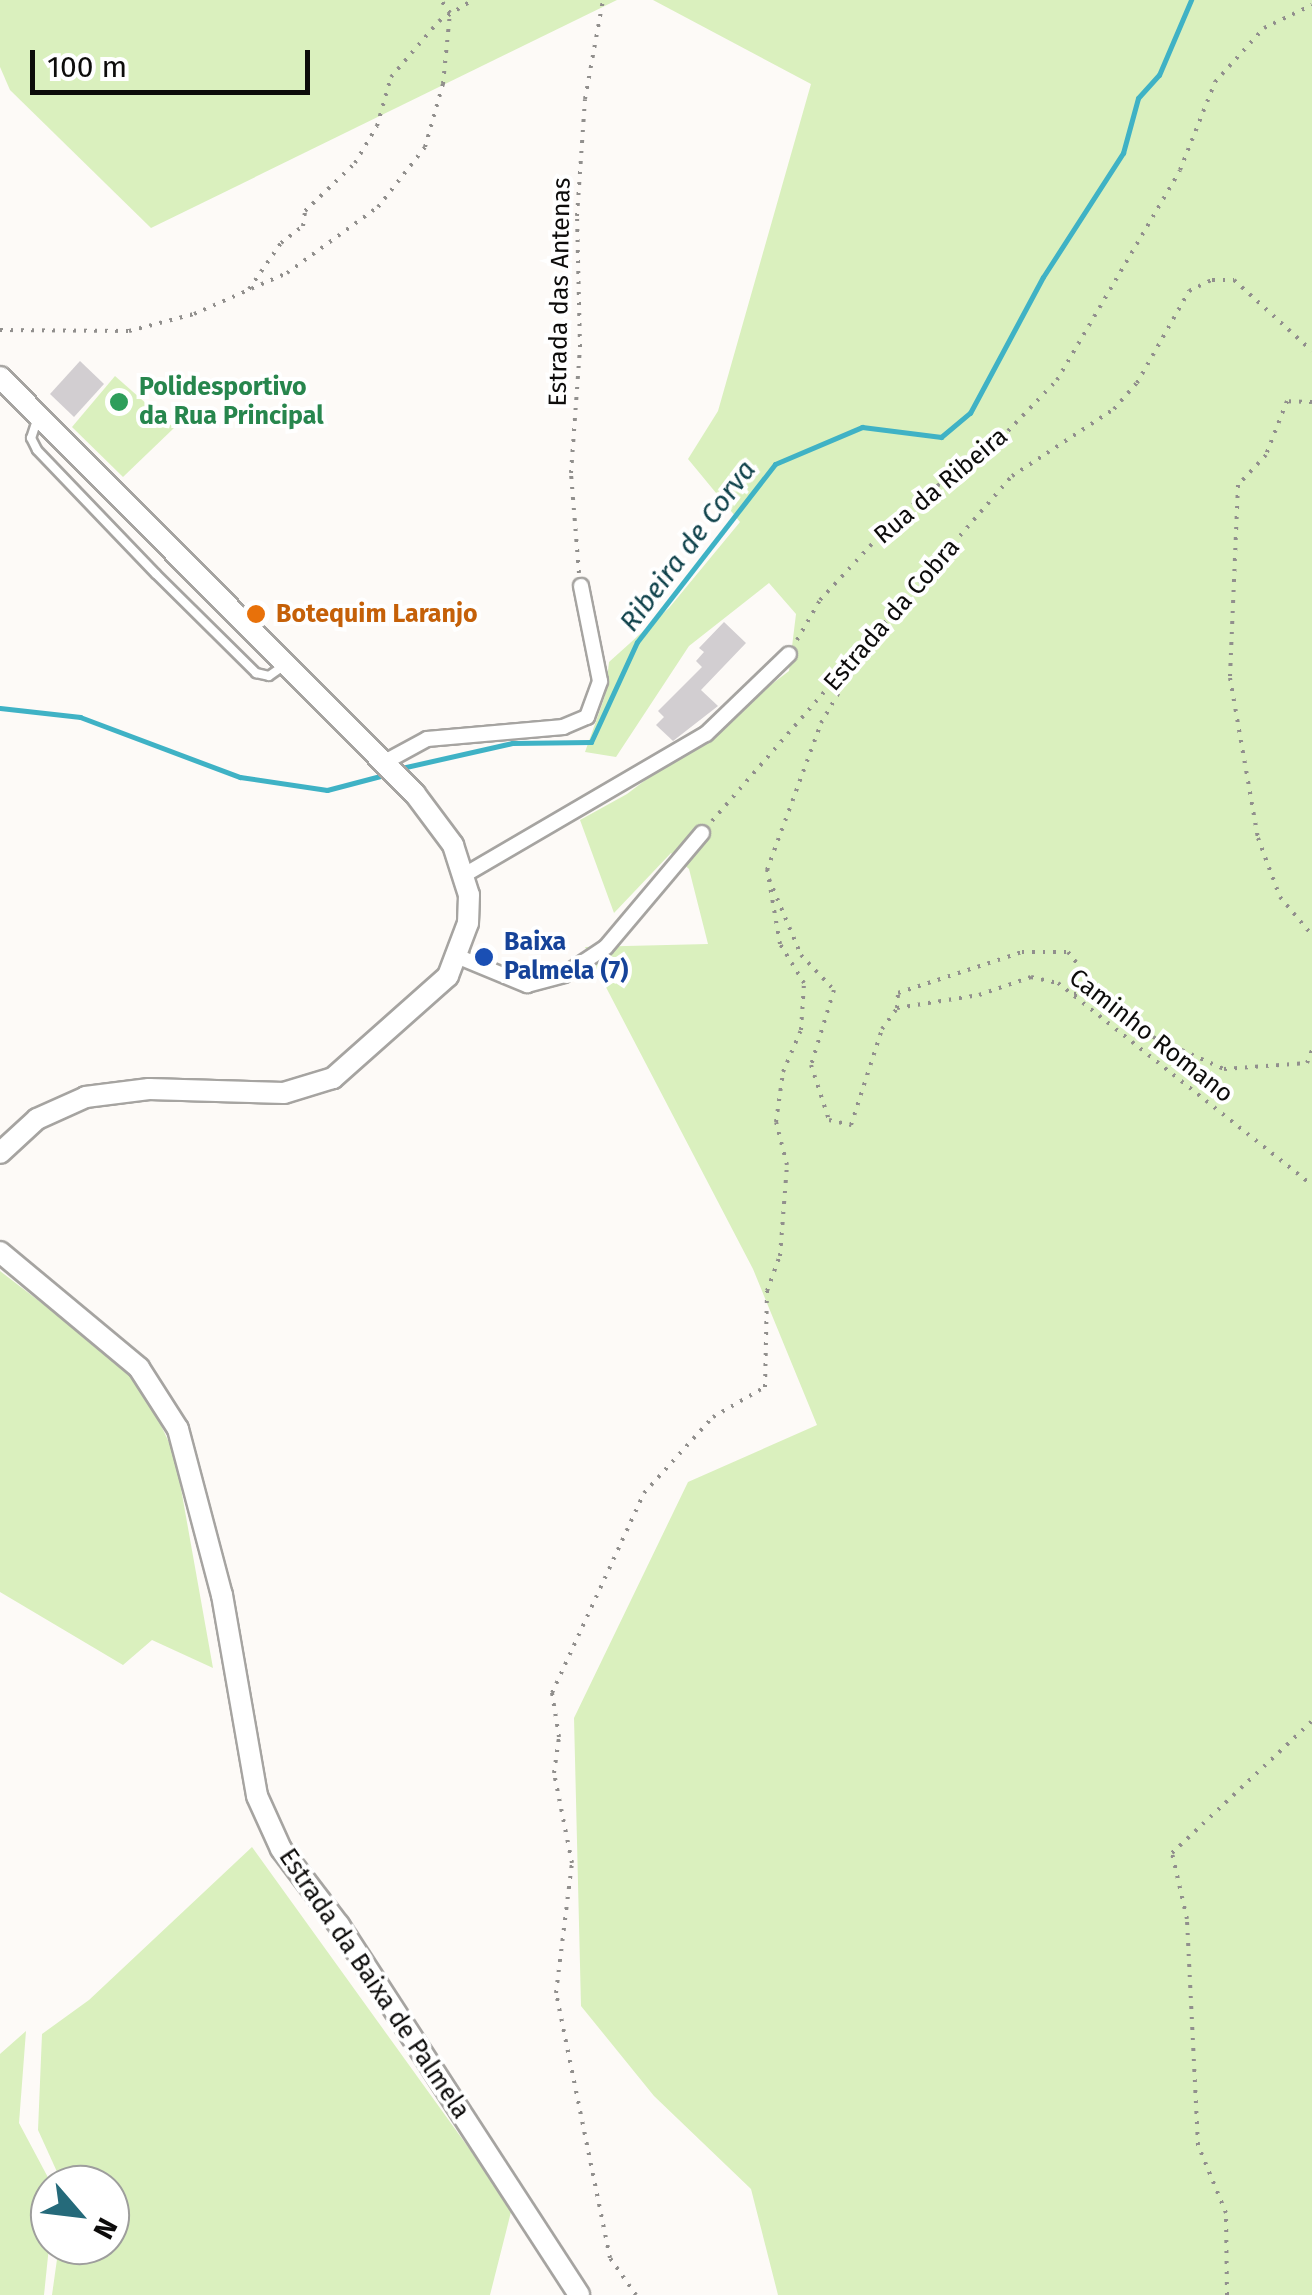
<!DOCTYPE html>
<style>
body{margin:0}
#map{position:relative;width:1312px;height:2295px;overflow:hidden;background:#fdfaf7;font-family:"Fira Sans",sans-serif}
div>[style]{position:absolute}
.green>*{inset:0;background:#daf0be}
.stream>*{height:5px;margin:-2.5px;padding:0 2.5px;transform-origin:2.5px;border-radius:2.5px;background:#3fb2c5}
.building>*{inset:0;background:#d2ced1}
.path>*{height:4px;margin-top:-2px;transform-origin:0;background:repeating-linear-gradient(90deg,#918f8d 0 2.5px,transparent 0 10.5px)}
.roads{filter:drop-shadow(2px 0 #a6a4a1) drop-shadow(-2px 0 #a6a4a1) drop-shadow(0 2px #a6a4a1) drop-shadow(0 -2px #a6a4a1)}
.lane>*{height:8px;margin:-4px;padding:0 4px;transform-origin:4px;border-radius:4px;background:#fff}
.street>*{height:14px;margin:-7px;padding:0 7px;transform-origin:7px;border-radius:7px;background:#fff}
.secondary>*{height:20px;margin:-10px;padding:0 10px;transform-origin:10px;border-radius:10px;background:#fff}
.dots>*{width:28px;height:28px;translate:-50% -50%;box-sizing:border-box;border:5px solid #fff;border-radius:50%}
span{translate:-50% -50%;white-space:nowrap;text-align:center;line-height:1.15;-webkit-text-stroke:8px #fff;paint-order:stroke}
.street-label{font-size:25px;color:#0d0c0b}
.leisure-label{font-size:25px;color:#27864d;font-weight:700}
.left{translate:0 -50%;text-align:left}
.food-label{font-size:25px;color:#c56008;font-weight:700}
.transit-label{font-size:25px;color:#164399;font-weight:700}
.water-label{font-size:28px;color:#0f424b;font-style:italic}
.north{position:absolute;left:30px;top:2165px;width:100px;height:100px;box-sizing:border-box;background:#fff;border:2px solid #9e9e9d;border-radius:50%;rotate:118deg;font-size:28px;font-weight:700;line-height:40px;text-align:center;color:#0d0c0b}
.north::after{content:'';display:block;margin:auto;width:35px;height:45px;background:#256a7a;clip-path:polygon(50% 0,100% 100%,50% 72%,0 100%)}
.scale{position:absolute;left:30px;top:50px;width:280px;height:45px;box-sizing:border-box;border:5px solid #0d0c0b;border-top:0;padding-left:12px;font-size:30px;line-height:35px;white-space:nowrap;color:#0d0c0b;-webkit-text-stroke:8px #fff;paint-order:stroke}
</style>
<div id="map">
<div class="green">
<div style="clip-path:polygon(0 0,617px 0,151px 228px,10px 90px,0 67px)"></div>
<div style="clip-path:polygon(653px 0,1312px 0,1312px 2295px,778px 2295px,751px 2189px,654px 2096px,581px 2006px,574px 1718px,688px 1482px,817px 1425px,753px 1269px,585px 947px,708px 944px,689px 869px,671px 853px,614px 913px,580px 820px,627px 794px,789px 671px,796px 614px,769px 583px,689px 646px,616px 757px,585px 752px,605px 696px,609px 662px,669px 608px,740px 522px,688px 459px,718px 411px,811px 84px)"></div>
<div style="clip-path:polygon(115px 376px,174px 428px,123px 477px,72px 427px)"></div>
<div style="clip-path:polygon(0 1271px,138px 1377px,175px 1455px,213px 1668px,152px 1640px,123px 1665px,0 1592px)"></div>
<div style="clip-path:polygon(252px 1847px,512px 2208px,490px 2295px,52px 2295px,59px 2245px,110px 2245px,110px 2185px,63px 2185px,38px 2130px,42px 2034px,89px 2000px)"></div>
<div style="clip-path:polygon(26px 2031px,19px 2123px,52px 2185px,50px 2237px,44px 2295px,0 2295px,0 2054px)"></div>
</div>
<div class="stream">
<div style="left:0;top:708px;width:81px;rotate:6.4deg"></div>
<div style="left:80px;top:717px;width:171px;rotate:20.6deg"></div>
<div style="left:240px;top:777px;width:88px;rotate:8.5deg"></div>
<div style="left:327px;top:790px;width:63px;rotate:-14.7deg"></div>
<div style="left:397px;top:769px;width:118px;rotate:-12.7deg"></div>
<div style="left:512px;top:743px;width:79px;rotate:-0.7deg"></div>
<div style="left:591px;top:742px;width:110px;rotate:-65.3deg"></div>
<div style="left:637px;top:642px;width:225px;rotate:-52.2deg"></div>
<div style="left:775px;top:464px;width:95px;rotate:-23deg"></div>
<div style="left:862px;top:427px;width:80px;rotate:7.2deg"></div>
<div style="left:941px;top:437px;width:38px;rotate:-40deg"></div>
<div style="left:970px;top:413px;width:154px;rotate:-61.8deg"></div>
<div style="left:1043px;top:277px;width:148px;rotate:-57.2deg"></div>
<div style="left:1123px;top:153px;width:57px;rotate:-74.7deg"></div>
<div style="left:1138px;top:98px;width:31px;rotate:-48deg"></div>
<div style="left:1159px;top:75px;width:82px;rotate:-66.9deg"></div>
</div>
<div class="building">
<div style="clip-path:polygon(80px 361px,104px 384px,74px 417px,50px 394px)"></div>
<div style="clip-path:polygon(724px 622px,746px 643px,701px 690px,718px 706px,673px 741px,656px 725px,664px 717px,658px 711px,702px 667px,696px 661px,704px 652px,699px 648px)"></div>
</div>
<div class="path">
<div style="left:249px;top:289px;width:56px;rotate:-55.2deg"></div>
<div style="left:281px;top:243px;width:28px;rotate:-38deg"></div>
<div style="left:303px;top:226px;width:15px;rotate:-82deg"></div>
<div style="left:305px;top:211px;width:69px;rotate:-43.8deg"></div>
<div style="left:355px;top:163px;width:43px;rotate:-59.3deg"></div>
<div style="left:377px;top:126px;width:51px;rotate:-74.1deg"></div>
<div style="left:391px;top:77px;width:74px;rotate:-49.4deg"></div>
<div style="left:439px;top:21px;width:39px;rotate:-32deg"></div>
<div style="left:0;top:330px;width:129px;rotate:0.4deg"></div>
<div style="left:129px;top:331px;width:67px;rotate:-14.7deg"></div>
<div style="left:194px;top:314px;width:102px;rotate:-23.8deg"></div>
<div style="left:287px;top:273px;width:112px;rotate:-36deg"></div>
<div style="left:378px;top:207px;width:76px;rotate:-51.9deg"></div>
<div style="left:425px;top:147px;width:66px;rotate:-74.1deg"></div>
<div style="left:443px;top:84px;width:71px;rotate:-84.4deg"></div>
<div style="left:450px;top:13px;width:16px;rotate:-125deg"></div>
<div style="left:1312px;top:402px;width:25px;rotate:-178deg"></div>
<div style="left:1287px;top:401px;width:58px;rotate:111.3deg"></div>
<div style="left:1266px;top:455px;width:41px;rotate:133deg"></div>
<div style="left:1238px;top:485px;width:193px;rotate:92.4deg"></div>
<div style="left:1230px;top:678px;width:162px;rotate:80.1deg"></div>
<div style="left:1258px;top:838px;width:63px;rotate:69.6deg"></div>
<div style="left:1280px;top:897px;width:50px;rotate:49.9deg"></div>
<div style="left:579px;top:573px;width:100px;rotate:-94.6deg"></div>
<div style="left:571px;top:473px;width:126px;rotate:-85.9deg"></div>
<div style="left:580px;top:347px;width:131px;rotate:-91.3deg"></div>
<div style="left:577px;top:216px;width:117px;rotate:-86.1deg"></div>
<div style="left:585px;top:99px;width:101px;rotate:-79.7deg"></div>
<div style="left:797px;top:640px;width:46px;rotate:-60.1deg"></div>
<div style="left:820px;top:600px;width:112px;rotate:-47.2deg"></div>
<div style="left:896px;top:518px;width:142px;rotate:-37.8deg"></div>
<div style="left:1008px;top:431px;width:71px;rotate:-46.1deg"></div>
<div style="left:1057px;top:380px;width:243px;rotate:-59.6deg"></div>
<div style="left:1180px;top:170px;width:95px;rotate:-68.3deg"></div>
<div style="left:1215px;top:82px;width:73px;rotate:-47.8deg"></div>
<div style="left:1264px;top:28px;width:53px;rotate:-25.6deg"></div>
<div style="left:712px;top:821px;width:457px;rotate:-49deg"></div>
<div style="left:1012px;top:476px;width:122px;rotate:-33.3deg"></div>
<div style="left:1114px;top:409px;width:35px;rotate:-49deg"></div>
<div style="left:1137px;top:383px;width:106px;rotate:-60.5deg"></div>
<div style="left:1189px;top:291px;width:25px;rotate:-26deg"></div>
<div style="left:1212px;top:280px;width:22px"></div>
<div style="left:1234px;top:280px;width:105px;rotate:42.3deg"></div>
<div style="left:767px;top:870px;width:157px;rotate:-69.8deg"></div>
<div style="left:821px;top:723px;width:83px;rotate:-59.7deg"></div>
<div style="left:769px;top:879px;width:82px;rotate:67.2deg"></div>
<div style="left:801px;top:955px;width:48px;rotate:46.7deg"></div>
<div style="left:834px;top:990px;width:78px;rotate:107deg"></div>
<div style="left:811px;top:1065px;width:58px;rotate:71.9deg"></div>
<div style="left:829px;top:1120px;width:23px;rotate:13deg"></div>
<div style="left:851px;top:1125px;width:101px;rotate:-72.1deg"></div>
<div style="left:882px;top:1029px;width:26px;rotate:-54deg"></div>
<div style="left:897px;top:1008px;width:83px;rotate:-9deg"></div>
<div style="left:979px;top:995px;width:55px;rotate:-19.1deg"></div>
<div style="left:1031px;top:977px;width:28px;rotate:13deg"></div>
<div style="left:1058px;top:983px;width:325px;rotate:38.5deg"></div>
<div style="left:1074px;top:994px;width:26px;rotate:-4deg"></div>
<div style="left:1100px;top:992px;width:70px;rotate:40.3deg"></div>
<div style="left:1153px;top:1037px;width:78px;rotate:24.3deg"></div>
<div style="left:1224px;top:1069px;width:83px;rotate:-4.1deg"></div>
<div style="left:1307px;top:1063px;width:14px;rotate:-69deg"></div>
<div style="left:897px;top:1008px;width:15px;rotate:-86deg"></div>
<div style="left:898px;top:993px;width:131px;rotate:-18.3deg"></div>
<div style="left:1022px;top:952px;width:46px"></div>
<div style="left:1068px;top:952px;width:51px;rotate:51.3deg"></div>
<div style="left:636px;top:2295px;width:45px;rotate:-125.1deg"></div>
<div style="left:610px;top:2258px;width:270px;rotate:-101.5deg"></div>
<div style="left:556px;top:1993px;width:131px;rotate:-83deg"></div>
<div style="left:572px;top:1863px;width:92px;rotate:-101.3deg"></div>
<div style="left:554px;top:1773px;width:36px;rotate:-82deg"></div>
<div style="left:559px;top:1737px;width:45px;rotate:-99deg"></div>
<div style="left:552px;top:1693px;width:220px;rotate:-65.3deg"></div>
<div style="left:644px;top:1493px;width:103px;rotate:-47.8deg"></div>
<div style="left:713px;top:1417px;width:60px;rotate:-30deg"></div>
<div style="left:765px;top:1387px;width:96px;rotate:-88.8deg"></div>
<div style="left:767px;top:1291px;width:37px;rotate:-70deg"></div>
<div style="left:780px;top:1256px;width:91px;rotate:-85.6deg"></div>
<div style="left:787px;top:1165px;width:44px;rotate:-104.3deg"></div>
<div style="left:776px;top:1122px;width:50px;rotate:-82deg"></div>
<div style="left:783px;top:1072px;width:46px;rotate:-66.8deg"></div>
<div style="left:801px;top:1030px;width:47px;rotate:-86.3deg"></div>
<div style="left:804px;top:983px;width:46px;rotate:-121.6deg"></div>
<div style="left:780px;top:944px;width:76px;rotate:-99.8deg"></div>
<div style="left:1227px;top:2295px;width:82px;rotate:-90.7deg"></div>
<div style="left:1226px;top:2213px;width:74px;rotate:-112.4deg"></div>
<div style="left:1198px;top:2145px;width:226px;rotate:-92.8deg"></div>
<div style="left:1187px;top:1919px;width:68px;rotate:-102.8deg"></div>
<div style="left:1172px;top:1853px;width:192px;rotate:-43.3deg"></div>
</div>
<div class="roads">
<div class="lane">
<div style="left:37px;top:420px;width:19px;rotate:108deg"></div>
<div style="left:31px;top:438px;width:13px;rotate:63deg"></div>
<div style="left:37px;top:450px;width:172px;rotate:46.2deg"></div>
<div style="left:156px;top:574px;width:141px;rotate:44.7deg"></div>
<div style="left:256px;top:673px;width:13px;rotate:13deg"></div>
<div style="left:269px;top:676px;width:16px;rotate:-35deg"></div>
</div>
<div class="street">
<div style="left:383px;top:763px;width:50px;rotate:-28.6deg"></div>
<div style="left:427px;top:739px;width:137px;rotate:-5deg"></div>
<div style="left:563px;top:727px;width:26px;rotate:-23deg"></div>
<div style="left:587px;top:717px;width:38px;rotate:-70deg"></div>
<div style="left:600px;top:681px;width:97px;rotate:-101.3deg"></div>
<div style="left:466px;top:874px;width:278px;rotate:-30.3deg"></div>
<div style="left:706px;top:734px;width:115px;rotate:-43.9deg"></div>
<div style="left:459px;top:957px;width:74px;rotate:22.4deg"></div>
<div style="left:527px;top:985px;width:38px;rotate:-15deg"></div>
<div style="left:564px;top:975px;width:50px;rotate:-33.7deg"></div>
<div style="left:606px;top:947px;width:149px;rotate:-49.9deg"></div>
</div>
<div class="secondary">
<div style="left:0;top:377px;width:588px;rotate:45.14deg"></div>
<div style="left:415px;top:794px;width:64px;rotate:53.3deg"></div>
<div style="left:453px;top:845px;width:52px;rotate:72.3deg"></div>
<div style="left:469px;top:895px;width:28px;rotate:92deg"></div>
<div style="left:468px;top:923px;width:57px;rotate:110.7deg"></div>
<div style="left:448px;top:976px;width:154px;rotate:138.4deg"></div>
<div style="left:333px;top:1078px;width:51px;rotate:163deg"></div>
<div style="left:284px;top:1093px;width:135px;rotate:-178.3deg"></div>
<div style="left:149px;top:1089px;width:64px;rotate:172.8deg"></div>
<div style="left:86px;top:1097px;width:54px;rotate:155.8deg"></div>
<div style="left:37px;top:1119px;width:50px;rotate:137.4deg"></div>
<div style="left:0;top:1252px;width:181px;rotate:39.8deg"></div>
<div style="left:139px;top:1368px;width:72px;rotate:57.4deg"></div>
<div style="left:178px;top:1429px;width:172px;rotate:75.2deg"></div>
<div style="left:222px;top:1595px;width:204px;rotate:80.1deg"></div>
<div style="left:257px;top:1796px;width:58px;rotate:65.6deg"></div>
<div style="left:281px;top:1849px;width:96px;rotate:52.7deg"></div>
<div style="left:339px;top:1925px;width:441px;rotate:57deg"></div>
</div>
</div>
<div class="dots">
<div style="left:119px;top:402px;background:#2e9e5b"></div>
<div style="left:256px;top:614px;background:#e8710a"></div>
<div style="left:484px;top:957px;background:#1a4fb4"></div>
</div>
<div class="street-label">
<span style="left:560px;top:292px;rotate:-89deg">Estrada das Antenas</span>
<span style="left:941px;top:486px;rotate:-40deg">Rua da Ribeira</span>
<span style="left:892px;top:615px;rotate:-49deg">Estrada da Cobra</span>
<span style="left:1151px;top:1036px;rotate:38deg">Caminho Romano</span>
<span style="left:374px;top:1984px;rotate:56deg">Estrada da Baixa de Palmela</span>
</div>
<div class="leisure-label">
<span class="left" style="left:139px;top:402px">Polidesportivo<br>da Rua Principal</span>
</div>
<div class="food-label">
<span class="left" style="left:276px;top:614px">Botequim Laranjo</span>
</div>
<div class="transit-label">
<span class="left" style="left:504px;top:957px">Baixa<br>Palmela (7)</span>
</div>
<div class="water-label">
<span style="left:688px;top:546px;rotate:-53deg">Ribeira de Corva</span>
</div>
<div class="north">N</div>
<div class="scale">100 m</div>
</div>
